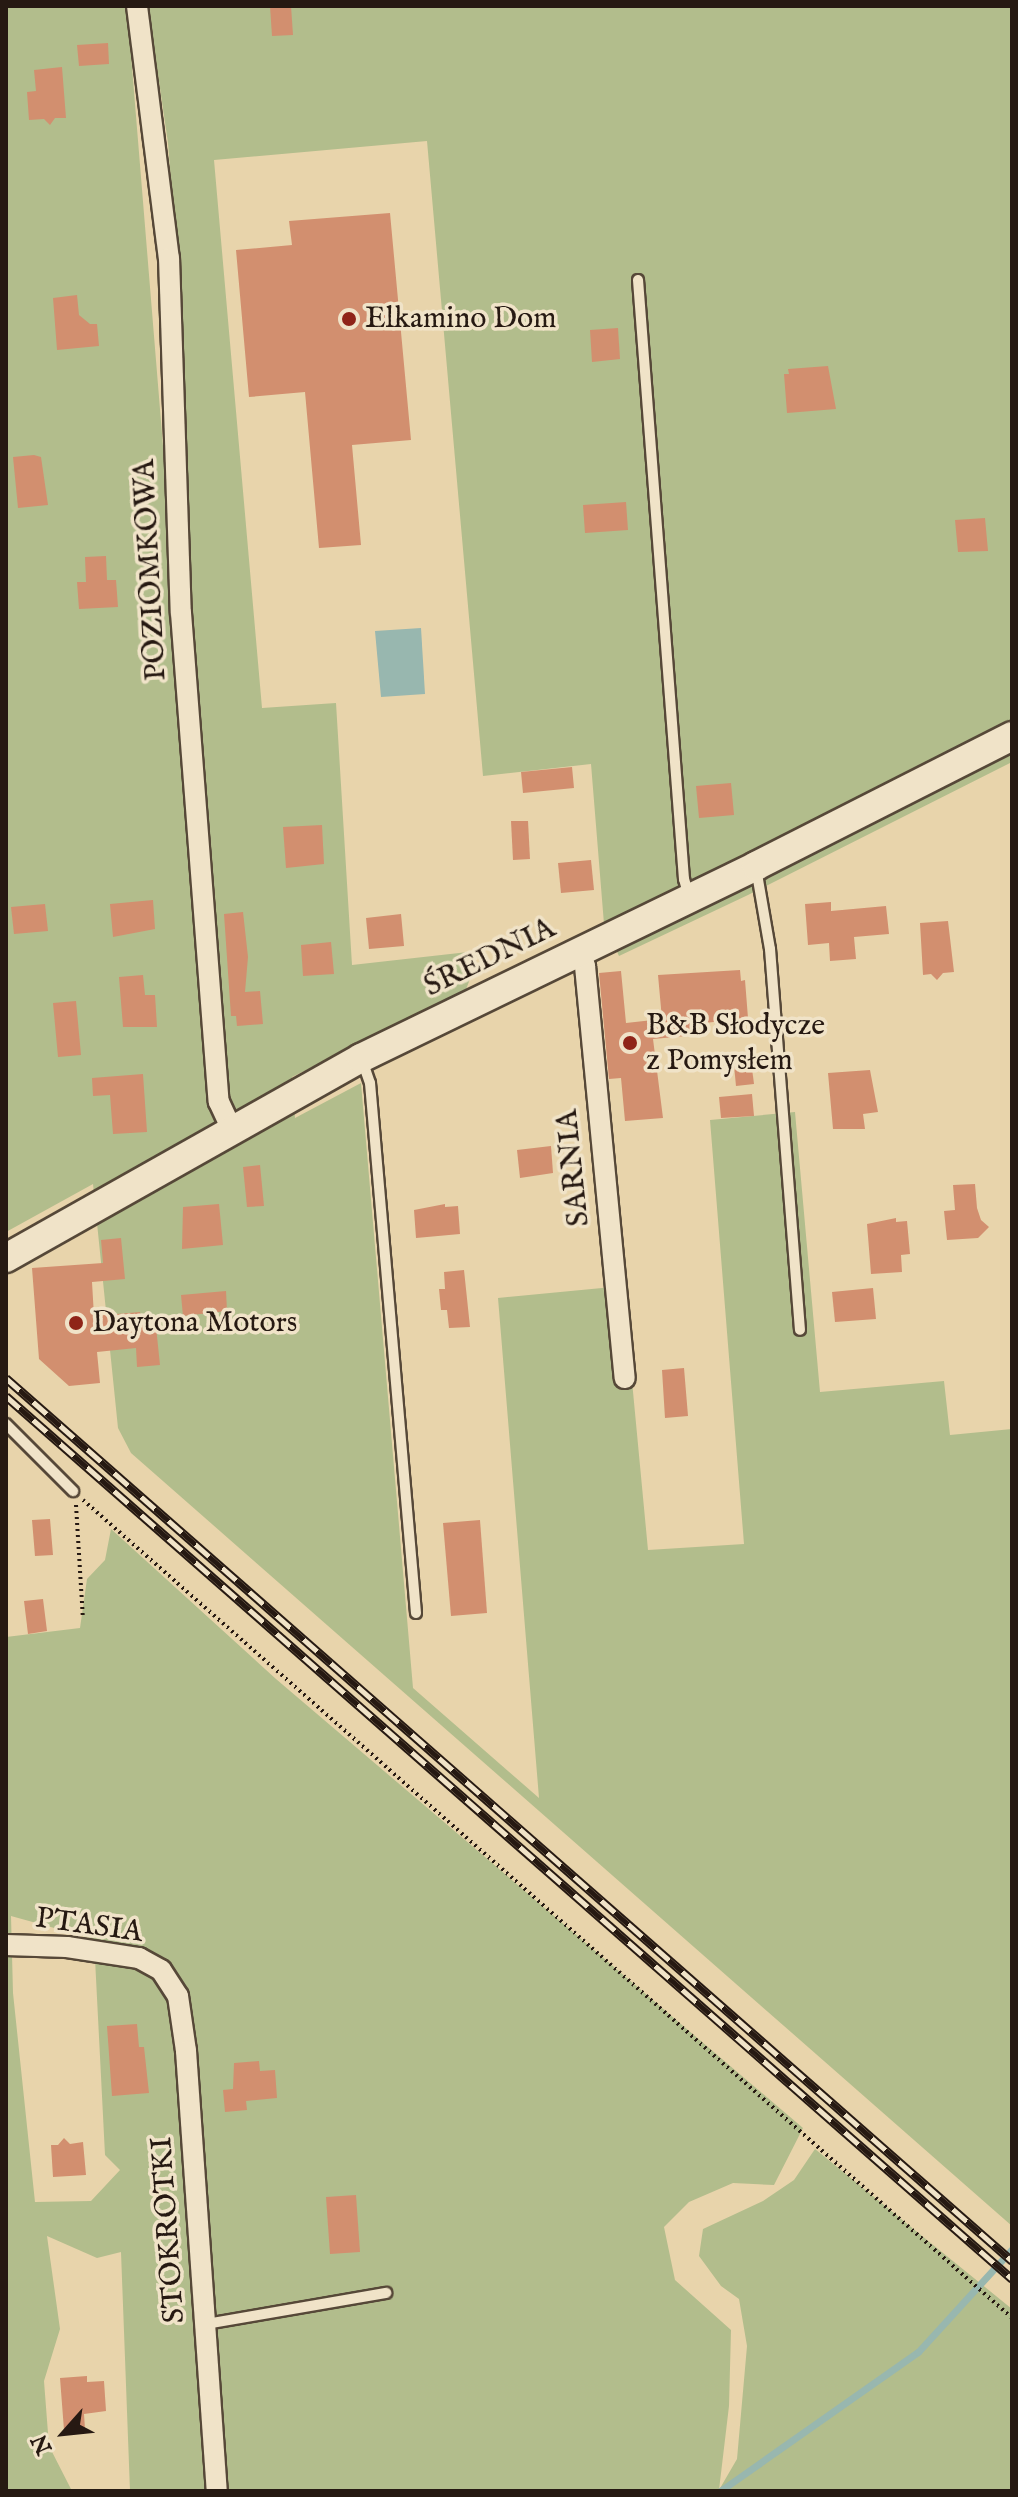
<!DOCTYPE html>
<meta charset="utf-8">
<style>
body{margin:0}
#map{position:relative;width:1018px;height:2497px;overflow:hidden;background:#e8d4ab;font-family:"IM FELL English",serif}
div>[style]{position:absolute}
.green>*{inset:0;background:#b2bd8c}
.water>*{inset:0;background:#98b7af}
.stream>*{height:7px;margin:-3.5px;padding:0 3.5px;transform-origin:3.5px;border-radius:3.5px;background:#98b7af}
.building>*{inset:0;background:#d28f6f}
.path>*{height:4px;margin-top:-2px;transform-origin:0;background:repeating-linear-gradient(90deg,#261912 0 2px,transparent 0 6px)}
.roads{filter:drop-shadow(2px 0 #564838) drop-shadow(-2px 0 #564838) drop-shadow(0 2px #564838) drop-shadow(0 -2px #564838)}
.lane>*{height:10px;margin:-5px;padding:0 5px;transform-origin:5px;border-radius:5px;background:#f0e3c8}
.street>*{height:20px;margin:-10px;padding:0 10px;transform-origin:10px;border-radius:10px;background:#f0e3c8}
.secondary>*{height:28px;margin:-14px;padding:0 14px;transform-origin:14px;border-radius:14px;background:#f0e3c8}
.rail>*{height:9px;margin-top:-4.5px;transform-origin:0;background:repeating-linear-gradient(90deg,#f0e3c8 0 18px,#261912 0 36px);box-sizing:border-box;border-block:2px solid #261912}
.dots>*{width:22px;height:22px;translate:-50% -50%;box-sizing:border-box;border:4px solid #f0e3c8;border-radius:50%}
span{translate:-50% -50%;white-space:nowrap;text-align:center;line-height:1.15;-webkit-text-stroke:7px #f0e3c8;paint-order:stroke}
.poi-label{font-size:30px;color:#261912}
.left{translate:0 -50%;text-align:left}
.street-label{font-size:30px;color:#261912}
.frame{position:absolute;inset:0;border:8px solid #261912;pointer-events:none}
.north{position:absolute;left:24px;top:2393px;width:80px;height:80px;-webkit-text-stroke:6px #f0e3c8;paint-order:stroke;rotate:243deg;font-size:22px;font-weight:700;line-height:32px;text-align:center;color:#261912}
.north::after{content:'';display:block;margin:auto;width:28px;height:36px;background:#261912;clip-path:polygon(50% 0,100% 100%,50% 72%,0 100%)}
</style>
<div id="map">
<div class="green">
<div style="clip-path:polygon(6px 6px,127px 6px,168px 507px,183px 508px,178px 273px,168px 143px,148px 6px,1012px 6px,1012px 762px,748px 895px,619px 956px,604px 924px,591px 764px,483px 776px,427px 141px,214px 160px,262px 708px,336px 703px,352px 965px,468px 952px,470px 979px,465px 992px,292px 1077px,295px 1118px,361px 1083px,413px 1688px,539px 1798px,498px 1298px,623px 1286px,648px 1550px,744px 1544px,710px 1120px,795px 1112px,820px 1392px,944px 1381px,950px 1435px,1012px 1429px,1012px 2226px,131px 1453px,118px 1428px,93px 1184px,6px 1232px)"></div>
<div style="clip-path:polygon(evenodd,111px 1529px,276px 1679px,803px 2128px,774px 2185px,733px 2183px,689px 2202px,664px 2227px,675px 2280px,731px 2330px,729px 2406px,719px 2490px,737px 2459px,747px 2346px,739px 2299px,721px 2286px,699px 2256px,703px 2229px,763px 2201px,794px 2180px,815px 2149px,1012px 2309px,1012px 2491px,130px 2491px,121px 2252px,97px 2258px,47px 2236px,60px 2329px,44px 2381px,49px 2446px,72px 2491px,6px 2491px,6px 1637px,80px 1628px,87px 1579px,105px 1560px,111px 1529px,11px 1916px,94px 1939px,105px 2155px,120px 2170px,91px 2201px,35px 2202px,13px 1993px,11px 1916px)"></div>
</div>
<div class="water">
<div style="clip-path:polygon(421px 628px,425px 694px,381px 697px,375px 631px)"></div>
</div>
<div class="stream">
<div style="left:720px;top:2491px;width:242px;rotate:-35.1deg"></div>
<div style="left:918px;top:2352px;width:139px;rotate:-47.6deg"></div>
</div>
<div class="building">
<div style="clip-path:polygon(270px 6px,291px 6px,293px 35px,272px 36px)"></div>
<div style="clip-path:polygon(108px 43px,109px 64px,79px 66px,77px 45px)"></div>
<div style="clip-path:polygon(62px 67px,66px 118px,55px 118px,50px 125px,44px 119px,29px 120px,27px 92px,36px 91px,34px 70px)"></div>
<div style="clip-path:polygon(390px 213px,411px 440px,352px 445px,361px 545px,319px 548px,305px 392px,249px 397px,236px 250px,292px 245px,289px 221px)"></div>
<div style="clip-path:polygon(77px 295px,79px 315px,90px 324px,97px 324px,99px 346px,57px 350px,53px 298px)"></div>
<div style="clip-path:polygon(618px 328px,620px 359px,592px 362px,590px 330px)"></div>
<div style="clip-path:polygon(828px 366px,836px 409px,787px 413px,784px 374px,789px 374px,788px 369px)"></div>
<div style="clip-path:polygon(34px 455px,41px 457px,48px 505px,18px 508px,13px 457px)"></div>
<div style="clip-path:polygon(626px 502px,628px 530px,585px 533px,583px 505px)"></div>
<div style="clip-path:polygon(985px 518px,988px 551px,958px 552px,955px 520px)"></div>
<div style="clip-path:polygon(106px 556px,107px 580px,116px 580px,118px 607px,79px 609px,77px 582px,86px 582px,85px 557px)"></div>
<div style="clip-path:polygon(572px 767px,574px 788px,523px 793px,521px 772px)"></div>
<div style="clip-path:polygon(731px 783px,734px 815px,699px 818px,696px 786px)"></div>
<div style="clip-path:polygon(511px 821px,528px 821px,530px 859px,513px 860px)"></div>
<div style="clip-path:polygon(322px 825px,324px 864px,286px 868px,283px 827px)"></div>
<div style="clip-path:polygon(591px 860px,594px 890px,561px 893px,558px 863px)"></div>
<div style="clip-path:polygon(153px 900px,155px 929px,113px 937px,110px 904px)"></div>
<div style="clip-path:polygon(831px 902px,831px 911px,886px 906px,889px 934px,854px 937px,856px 959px,830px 961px,829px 943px,808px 945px,805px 904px)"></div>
<div style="clip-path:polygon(45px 904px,48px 931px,14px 934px,11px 907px)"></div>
<div style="clip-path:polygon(243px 912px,248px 957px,245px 992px,260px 991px,263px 1024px,237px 1026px,236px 1016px,231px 1016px,224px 914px)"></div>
<div style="clip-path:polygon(401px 914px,404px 946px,369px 949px,366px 918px)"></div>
<div style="clip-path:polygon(948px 921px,954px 972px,943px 973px,937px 980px,931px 974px,923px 975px,920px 923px)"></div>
<div style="clip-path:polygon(331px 942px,334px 974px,303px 976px,301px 945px)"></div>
<div style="clip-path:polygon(740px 970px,741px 981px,745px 980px,748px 1018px,696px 1024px,697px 1035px,653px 1039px,663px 1118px,625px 1121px,621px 1078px,609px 1079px,599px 973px,621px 971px,626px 1023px,662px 1019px,658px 975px)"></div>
<div style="clip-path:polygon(143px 975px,145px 995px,155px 995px,157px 1027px,123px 1027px,119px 977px)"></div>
<div style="clip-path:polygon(76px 1001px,81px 1055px,58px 1057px,53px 1003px)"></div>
<div style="clip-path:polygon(750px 1053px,754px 1084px,736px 1086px,733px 1055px)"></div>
<div style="clip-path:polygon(870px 1070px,878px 1112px,863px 1114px,865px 1129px,833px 1129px,828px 1073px)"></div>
<div style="clip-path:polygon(143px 1074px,147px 1132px,113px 1134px,110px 1095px,93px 1096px,92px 1078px)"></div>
<div style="clip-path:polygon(752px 1094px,754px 1116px,721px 1118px,719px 1097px)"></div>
<div style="clip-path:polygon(551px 1146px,553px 1173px,520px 1178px,517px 1150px)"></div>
<div style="clip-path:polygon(260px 1165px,264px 1206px,247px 1207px,243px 1167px)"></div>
<div style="clip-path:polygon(975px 1184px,977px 1208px,981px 1220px,989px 1227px,978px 1238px,947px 1240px,944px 1211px,955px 1210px,953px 1185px)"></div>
<div style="clip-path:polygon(219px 1204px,223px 1245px,182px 1249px,183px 1207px)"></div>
<div style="clip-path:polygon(445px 1204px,445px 1207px,458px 1206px,460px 1234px,416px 1238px,414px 1210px)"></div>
<div style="clip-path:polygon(896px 1218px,896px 1222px,907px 1221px,910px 1254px,901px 1255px,902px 1272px,871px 1274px,867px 1224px)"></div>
<div style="clip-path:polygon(121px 1238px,125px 1279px,92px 1282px,94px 1316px,140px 1312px,141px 1318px,155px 1317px,160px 1365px,137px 1367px,136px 1348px,97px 1352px,100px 1383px,69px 1386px,39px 1359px,32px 1268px,103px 1263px,101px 1240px)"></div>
<div style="clip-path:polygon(464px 1270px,470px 1327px,449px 1328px,447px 1310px,441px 1310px,439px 1289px,445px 1289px,444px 1272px)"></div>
<div style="clip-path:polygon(873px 1288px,876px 1319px,835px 1322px,832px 1292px)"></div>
<div style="clip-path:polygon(226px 1291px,227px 1311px,183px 1316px,181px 1295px)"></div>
<div style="clip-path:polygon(684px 1368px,688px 1416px,665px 1418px,662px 1370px)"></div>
<div style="clip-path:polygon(50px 1519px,53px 1555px,35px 1556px,32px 1520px)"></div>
<div style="clip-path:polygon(480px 1520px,487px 1613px,451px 1616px,443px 1523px)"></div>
<div style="clip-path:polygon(43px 1599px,47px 1631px,28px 1634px,24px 1601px)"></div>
<div style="clip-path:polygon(137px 2024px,139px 2047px,144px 2047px,149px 2093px,112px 2096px,107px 2026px)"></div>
<div style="clip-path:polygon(259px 2061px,260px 2071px,275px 2070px,277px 2098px,246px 2101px,247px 2110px,225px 2112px,223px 2090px,233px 2089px,234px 2063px)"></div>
<div style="clip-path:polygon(64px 2138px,70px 2144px,83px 2142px,86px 2175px,53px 2177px,51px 2145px,58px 2145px)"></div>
<div style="clip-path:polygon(356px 2195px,360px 2252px,330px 2254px,326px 2197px)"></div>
<div style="clip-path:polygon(87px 2376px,87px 2382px,104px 2381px,106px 2411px,84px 2414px,85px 2429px,64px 2430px,60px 2378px)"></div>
</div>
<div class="path">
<div style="left:83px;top:1500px;width:1238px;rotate:41.36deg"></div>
<div style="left:76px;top:1505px;width:114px;rotate:86.5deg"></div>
</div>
<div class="roads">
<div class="lane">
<div style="left:638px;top:280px;width:601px;rotate:85.61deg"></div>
<div style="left:684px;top:879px;width:19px;rotate:74deg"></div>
<div style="left:756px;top:868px;width:82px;rotate:80.2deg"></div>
<div style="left:770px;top:949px;width:382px;rotate:85.5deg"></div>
<div style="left:362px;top:1060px;width:24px;rotate:71deg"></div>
<div style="left:370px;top:1083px;width:532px;rotate:85.04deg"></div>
<div style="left:6px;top:1424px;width:95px;rotate:45deg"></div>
<div style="left:206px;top:2324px;width:183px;rotate:-9.8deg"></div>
</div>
<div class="street">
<div style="left:137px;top:6px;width:254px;rotate:82.8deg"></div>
<div style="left:169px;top:258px;width:355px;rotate:88.1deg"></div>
<div style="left:181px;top:613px;width:490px;rotate:85.6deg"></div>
<div style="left:219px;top:1102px;width:29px;rotate:65deg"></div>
<div style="left:580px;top:952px;width:15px;rotate:70deg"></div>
<div style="left:585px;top:966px;width:414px;rotate:84.5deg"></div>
<div style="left:6px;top:1945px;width:61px;rotate:1.9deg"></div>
<div style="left:67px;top:1947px;width:73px;rotate:8.7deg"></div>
<div style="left:139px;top:1958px;width:25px;rotate:29deg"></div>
<div style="left:161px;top:1970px;width:31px;rotate:57deg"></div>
<div style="left:178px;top:1996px;width:56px;rotate:81.7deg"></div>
<div style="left:186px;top:2051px;width:441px;rotate:86deg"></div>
</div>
<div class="secondary">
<div style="left:6px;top:1258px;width:407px;rotate:-29.4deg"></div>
<div style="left:361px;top:1058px;width:439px;rotate:-25.9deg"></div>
<div style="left:756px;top:866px;width:287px;rotate:-26.9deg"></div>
</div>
</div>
<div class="rail">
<div style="left:6px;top:1378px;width:1339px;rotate:41.27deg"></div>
<div style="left:6px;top:1396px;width:1339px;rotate:41.27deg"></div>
</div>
<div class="dots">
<div style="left:349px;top:319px;background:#8f2418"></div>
<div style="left:630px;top:1043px;background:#8f2418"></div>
<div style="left:76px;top:1323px;background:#8f2418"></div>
</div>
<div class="poi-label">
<span class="left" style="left:365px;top:319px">Elkamino Dom</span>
<span class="left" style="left:646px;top:1043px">B&amp;B Słodycze<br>z Pomysłem</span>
<span class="left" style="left:92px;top:1323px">Daytona Motors</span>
</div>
<div class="street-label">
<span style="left:151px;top:570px;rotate:-93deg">POZIOMKOWA</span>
<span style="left:490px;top:958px;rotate:-26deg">ŚREDNIA</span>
<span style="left:574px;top:1168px;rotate:-96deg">SARNIA</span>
<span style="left:89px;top:1926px;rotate:8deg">PTASIA</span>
<span style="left:169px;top:2230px;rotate:-94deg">STOKROTKI</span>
</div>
<div class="frame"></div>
<div class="north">N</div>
</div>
